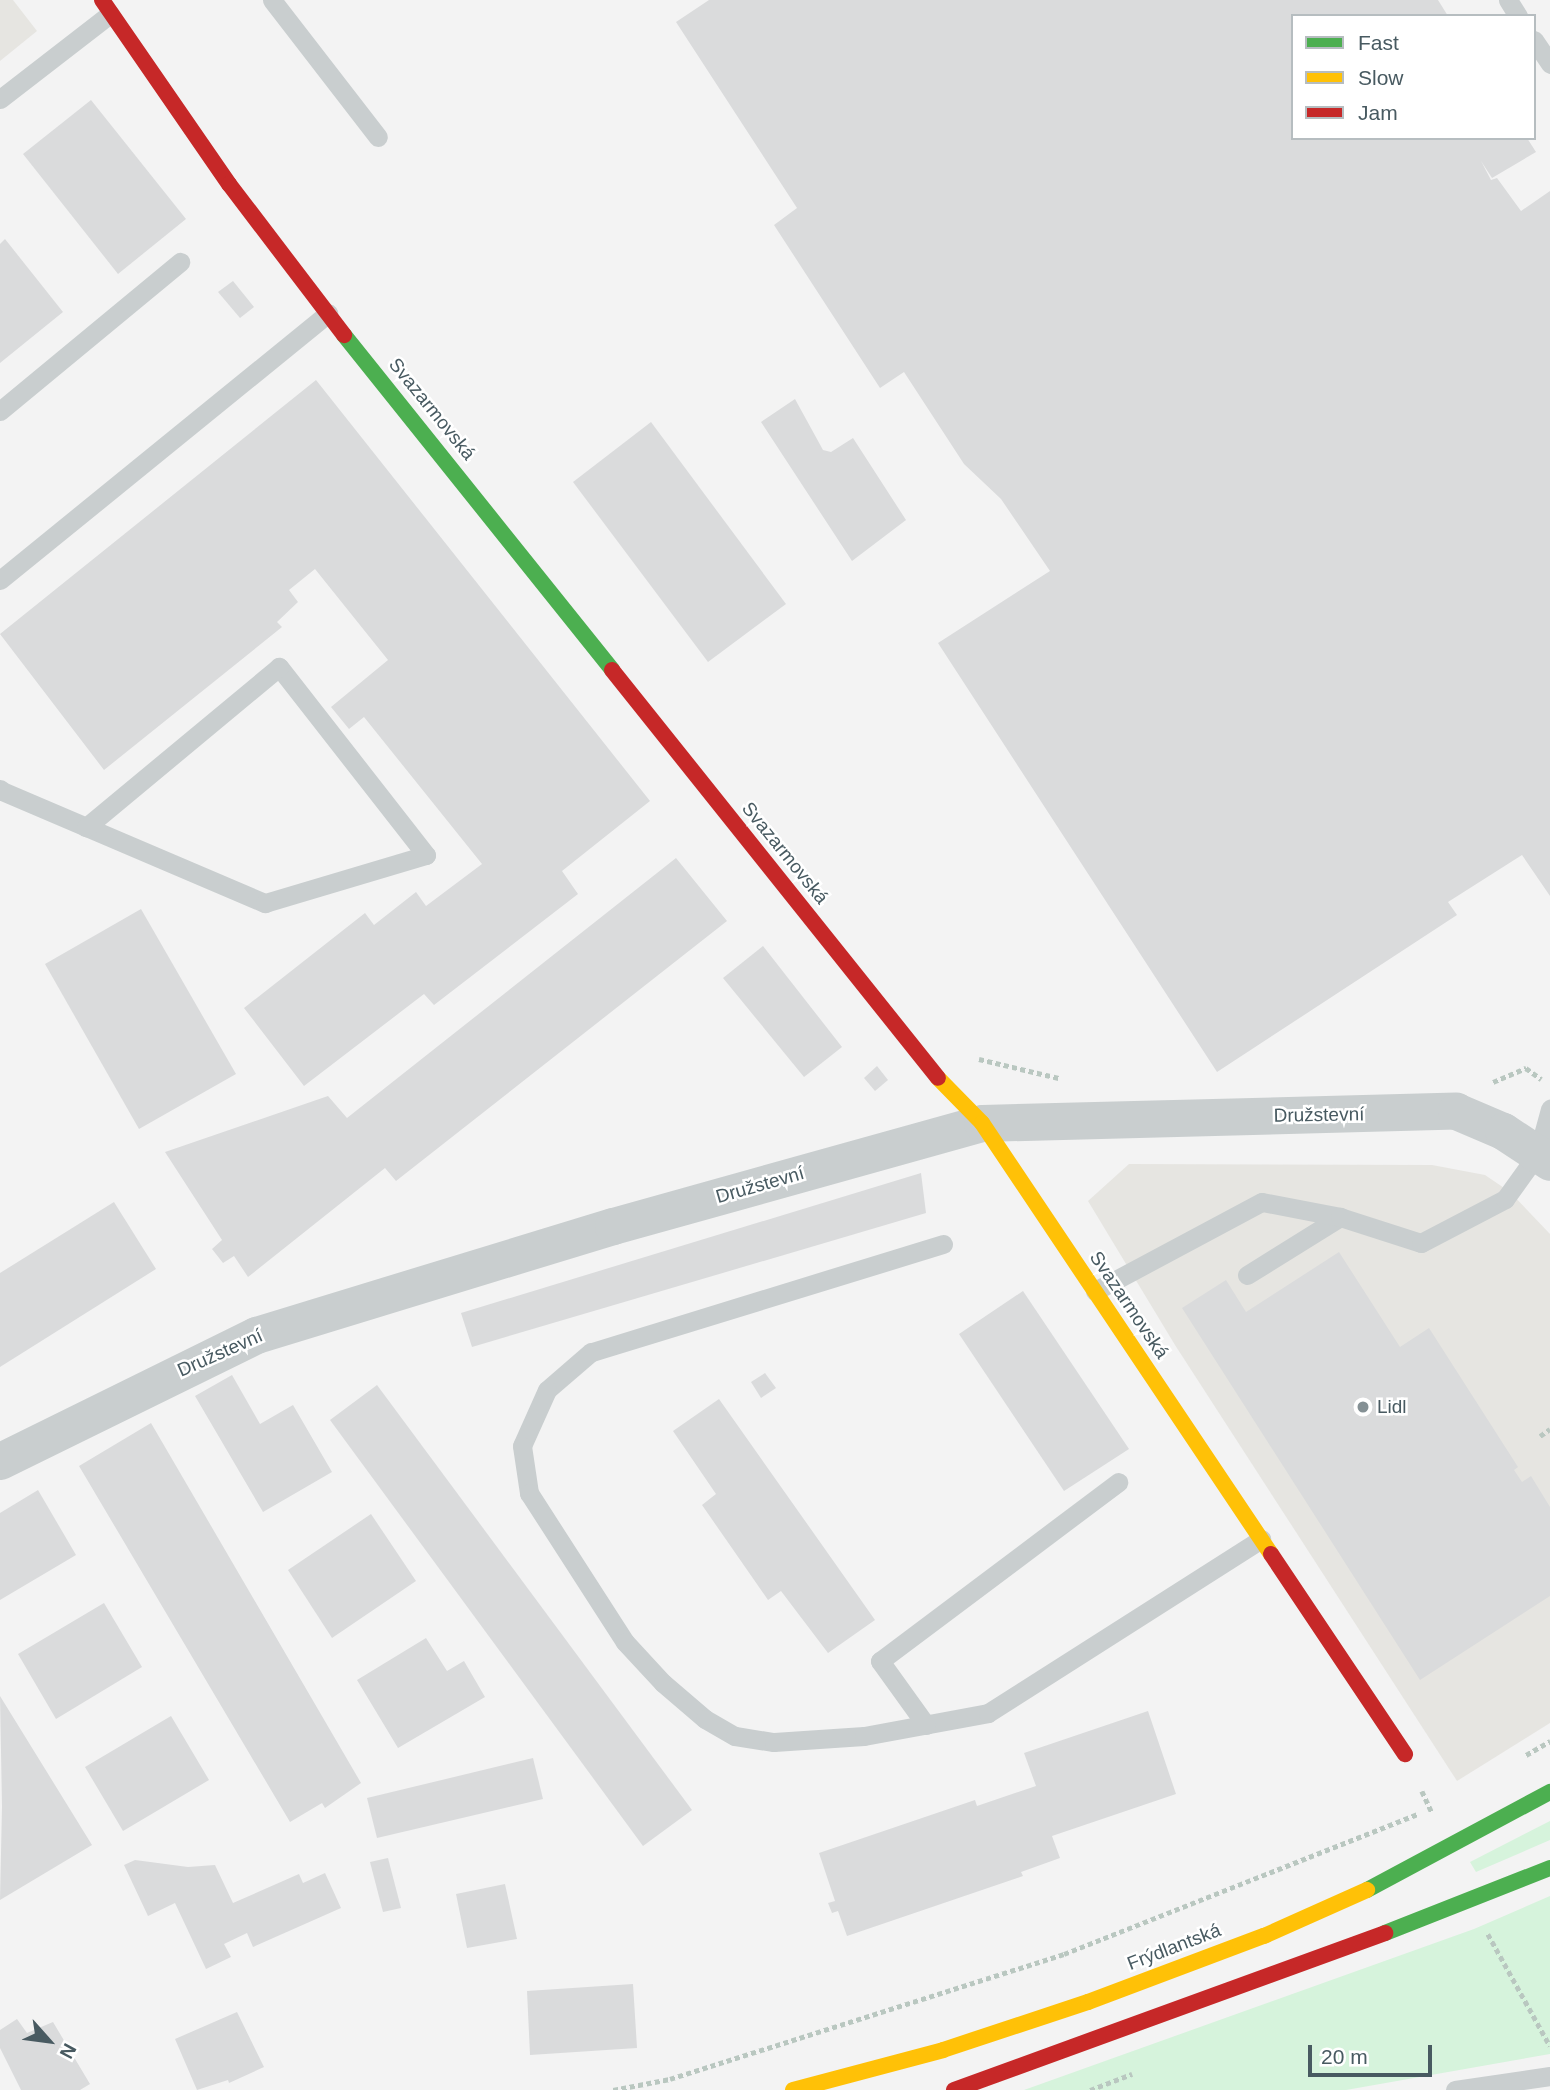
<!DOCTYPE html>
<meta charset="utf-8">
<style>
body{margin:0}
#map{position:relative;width:1550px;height:2090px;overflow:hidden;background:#f3f3f3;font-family:Arial,sans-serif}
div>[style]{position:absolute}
.commercial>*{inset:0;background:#e6e5e1}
.green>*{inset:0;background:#d6f3dc}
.building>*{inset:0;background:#dadbdc}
.path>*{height:4.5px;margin-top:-2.25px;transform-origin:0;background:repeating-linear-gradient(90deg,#b9c7c0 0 5px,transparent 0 8.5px)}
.lane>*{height:19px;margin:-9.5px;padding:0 9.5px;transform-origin:9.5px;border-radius:9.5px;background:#c9cecf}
.street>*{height:37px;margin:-18.5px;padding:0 18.5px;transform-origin:18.5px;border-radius:18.5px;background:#c9cecf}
.fast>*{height:16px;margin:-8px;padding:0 8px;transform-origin:8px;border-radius:8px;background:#4caf50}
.slow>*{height:16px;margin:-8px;padding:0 8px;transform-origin:8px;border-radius:8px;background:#ffc107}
.jam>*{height:16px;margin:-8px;padding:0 8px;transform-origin:8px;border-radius:8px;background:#c62828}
.dots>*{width:19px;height:19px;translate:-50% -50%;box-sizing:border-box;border:4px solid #fff;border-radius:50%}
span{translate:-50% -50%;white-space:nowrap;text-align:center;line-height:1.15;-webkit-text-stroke:5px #fff;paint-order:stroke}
.street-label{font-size:19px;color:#485a61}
.poi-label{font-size:19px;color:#485a61}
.left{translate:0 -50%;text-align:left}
.legend{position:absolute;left:1291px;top:14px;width:245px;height:126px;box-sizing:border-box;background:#fff;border:2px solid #b6bdc0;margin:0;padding:9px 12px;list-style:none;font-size:21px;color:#485a61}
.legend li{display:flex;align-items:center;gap:14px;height:35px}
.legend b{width:35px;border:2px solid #b6bdc0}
.north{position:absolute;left:14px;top:2006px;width:70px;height:70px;-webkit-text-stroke:5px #fff;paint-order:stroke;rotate:118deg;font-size:19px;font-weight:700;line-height:28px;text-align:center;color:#485a61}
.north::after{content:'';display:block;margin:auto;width:24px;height:32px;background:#485a61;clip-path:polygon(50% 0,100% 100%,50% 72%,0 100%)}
.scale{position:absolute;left:1308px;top:2045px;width:124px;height:32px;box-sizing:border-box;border:4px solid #485a61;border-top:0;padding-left:9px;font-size:21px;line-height:24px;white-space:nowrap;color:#485a61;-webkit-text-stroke:5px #fff;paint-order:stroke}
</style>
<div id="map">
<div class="commercial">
<div style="clip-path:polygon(0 0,13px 0,37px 31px,0 61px)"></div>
<div style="clip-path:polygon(1129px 1164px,1432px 1165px,1485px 1175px,1510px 1192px,1550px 1234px,1550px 1723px,1457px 1781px,1175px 1345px,1088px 1201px)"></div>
</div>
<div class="green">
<div style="clip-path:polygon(1550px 1821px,1550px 1840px,1476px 1872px,1470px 1862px)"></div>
<div style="clip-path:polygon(1550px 1896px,1550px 2054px,1346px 2090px,1024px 2090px,1474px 1929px)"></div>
</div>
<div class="building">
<div style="clip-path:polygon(709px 0,1438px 0,1448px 16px,1293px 16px,1293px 138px,1527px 138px,1536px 152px,1492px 178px,1481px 161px,1491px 180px,1497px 178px,1521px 211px,1550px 191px,1550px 896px,1522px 855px,1448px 902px,1457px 915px,1217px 1072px,938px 643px,1050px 571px,1001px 499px,964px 464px,904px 372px,880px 388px,774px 225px,797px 208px,676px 22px)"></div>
<div style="clip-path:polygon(91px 100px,186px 219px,118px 274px,23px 154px)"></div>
<div style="clip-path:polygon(5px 239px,63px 312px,0 363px,0 244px)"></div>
<div style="clip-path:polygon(233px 281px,254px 307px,240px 318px,218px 292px)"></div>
<div style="clip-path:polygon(316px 380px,650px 801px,562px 871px,578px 894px,434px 1005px,424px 994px,304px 1086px,244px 1008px,365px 913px,374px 925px,416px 892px,426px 906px,482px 864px,364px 717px,349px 729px,331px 707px,388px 660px,315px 569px,289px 590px,298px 602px,277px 622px,282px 627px,104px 770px,0 634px)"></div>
<div style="clip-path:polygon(795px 399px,823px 450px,831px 452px,853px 438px,906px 520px,852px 561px,761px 422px)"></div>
<div style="clip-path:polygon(651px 422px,786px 604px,708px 662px,573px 482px)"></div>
<div style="clip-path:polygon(676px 858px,727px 921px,396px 1181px,385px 1168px,248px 1277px,234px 1256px,223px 1263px,212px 1249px,222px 1240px,165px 1152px,328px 1096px,347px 1118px)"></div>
<div style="clip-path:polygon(141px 909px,236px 1074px,139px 1129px,45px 964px)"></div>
<div style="clip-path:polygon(763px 946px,842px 1047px,804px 1077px,723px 978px)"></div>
<div style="clip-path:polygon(877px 1066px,888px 1080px,875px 1091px,864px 1078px)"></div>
<div style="clip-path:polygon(921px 1173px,926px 1213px,472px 1347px,461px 1313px)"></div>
<div style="clip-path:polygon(114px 1202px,156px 1269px,0 1367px,0 1273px)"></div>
<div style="clip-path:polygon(1339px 1252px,1400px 1347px,1429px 1328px,1518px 1467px,1514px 1470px,1522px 1482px,1531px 1476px,1550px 1507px,1550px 1596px,1420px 1680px,1182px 1308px,1226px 1280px,1246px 1312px)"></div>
<div style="clip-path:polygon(1023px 1291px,1129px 1449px,1064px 1491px,959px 1334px)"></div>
<div style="clip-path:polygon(765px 1373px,776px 1388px,761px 1398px,751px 1382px)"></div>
<div style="clip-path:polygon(232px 1375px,260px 1424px,293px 1405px,332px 1472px,263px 1512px,195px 1396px)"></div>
<div style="clip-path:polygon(377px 1385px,692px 1810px,643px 1846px,330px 1420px)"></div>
<div style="clip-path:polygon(719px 1399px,875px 1620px,828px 1653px,781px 1591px,768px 1600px,702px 1505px,716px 1494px,673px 1431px)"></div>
<div style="clip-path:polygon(151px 1423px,361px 1783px,325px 1808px,322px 1803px,290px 1822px,79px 1466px)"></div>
<div style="clip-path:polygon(38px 1490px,76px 1555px,0 1600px,0 1513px)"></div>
<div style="clip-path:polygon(371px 1514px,416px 1581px,332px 1638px,288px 1570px)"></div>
<div style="clip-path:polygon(104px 1603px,142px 1667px,56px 1719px,18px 1654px)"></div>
<div style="clip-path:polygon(426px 1638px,447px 1671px,464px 1661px,485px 1697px,398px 1748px,357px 1680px)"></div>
<div style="clip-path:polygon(0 1696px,92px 1845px,0 1900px,2px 1806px)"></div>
<div style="clip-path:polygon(1148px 1711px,1176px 1794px,1052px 1836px,1060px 1858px,1021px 1872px,1023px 1876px,847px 1936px,838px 1911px,832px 1913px,828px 1903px,835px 1901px,819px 1853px,975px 1800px,977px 1806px,1036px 1786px,1024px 1753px)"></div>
<div style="clip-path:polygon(171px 1716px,209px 1780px,123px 1831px,85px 1767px)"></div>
<div style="clip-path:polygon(533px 1758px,543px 1799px,377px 1838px,367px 1798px)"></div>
<div style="clip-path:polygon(388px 1858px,401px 1908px,383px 1912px,370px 1862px)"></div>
<div style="clip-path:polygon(135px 1860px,188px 1867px,215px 1865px,233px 1903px,299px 1874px,303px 1883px,325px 1873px,341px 1908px,253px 1947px,247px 1933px,224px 1944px,231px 1957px,206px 1969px,175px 1903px,148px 1916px,124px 1865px)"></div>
<div style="clip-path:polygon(505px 1884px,517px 1939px,467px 1948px,456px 1894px)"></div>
<div style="clip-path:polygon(633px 1984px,637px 2048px,530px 2055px,527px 1991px)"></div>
<div style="clip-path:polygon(237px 2012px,264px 2067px,229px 2083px,228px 2080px,197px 2090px,175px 2039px)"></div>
<div style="clip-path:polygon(17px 2019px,27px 2033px,53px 2022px,90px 2084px,80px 2090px,21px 2090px,0 2048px,0 2030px)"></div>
</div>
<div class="path">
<div style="left:979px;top:1059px;width:82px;rotate:13.4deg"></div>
<div style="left:1493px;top:1082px;width:36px;rotate:-23deg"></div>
<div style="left:1526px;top:1068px;width:19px;rotate:36deg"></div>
<div style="left:1540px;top:1436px;width:12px;rotate:-35deg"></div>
<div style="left:1526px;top:1755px;width:28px;rotate:-30deg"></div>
<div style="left:1422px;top:1791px;width:23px;rotate:65deg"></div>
<div style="left:1488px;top:1934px;width:128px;rotate:61deg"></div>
<div style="left:613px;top:2090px;width:58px;rotate:-10.9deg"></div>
<div style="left:670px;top:2079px;width:413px;rotate:-17.6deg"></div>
<div style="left:1064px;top:1954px;width:380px;rotate:-21.6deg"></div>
<div style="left:1090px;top:2090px;width:45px;rotate:-20.9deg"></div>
</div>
<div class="lane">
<div style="left:272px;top:0;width:173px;rotate:52.3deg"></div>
<div style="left:1508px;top:0;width:19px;rotate:58deg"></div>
<div style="left:1534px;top:40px;width:29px;rotate:56deg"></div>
<div style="left:0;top:99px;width:139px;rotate:-37.7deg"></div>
<div style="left:0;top:411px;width:234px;rotate:-39.6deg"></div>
<div style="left:0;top:580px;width:423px;rotate:-39.1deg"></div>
<div style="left:0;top:789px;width:3px;rotate:45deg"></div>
<div style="left:2px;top:791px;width:286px;rotate:23.1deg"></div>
<div style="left:265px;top:903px;width:168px;rotate:-16.6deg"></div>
<div style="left:426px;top:855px;width:239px;rotate:-128deg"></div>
<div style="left:279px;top:667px;width:251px;rotate:140.3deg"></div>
<div style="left:943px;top:1244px;width:368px;rotate:162.9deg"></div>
<div style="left:591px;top:1352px;width:58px;rotate:139.2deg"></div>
<div style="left:547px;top:1390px;width:61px;rotate:114.1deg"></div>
<div style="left:522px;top:1446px;width:48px;rotate:81.5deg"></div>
<div style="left:529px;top:1493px;width:177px;rotate:57.2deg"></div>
<div style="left:625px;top:1642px;width:56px;rotate:47.2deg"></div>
<div style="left:663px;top:1683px;width:55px;rotate:40.6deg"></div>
<div style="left:705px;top:1719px;width:34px;rotate:30deg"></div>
<div style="left:735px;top:1736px;width:39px;rotate:9deg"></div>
<div style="left:774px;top:1742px;width:90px;rotate:-3.8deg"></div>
<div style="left:864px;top:1736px;width:126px;rotate:-10.5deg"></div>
<div style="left:988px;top:1713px;width:324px;rotate:-32.5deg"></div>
<div style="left:1247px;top:1275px;width:110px;rotate:-31.9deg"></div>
<div style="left:1095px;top:1291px;width:189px;rotate:-28.1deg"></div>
<div style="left:1262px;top:1202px;width:79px;rotate:10.9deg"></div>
<div style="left:1340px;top:1217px;width:85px;rotate:17.8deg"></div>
<div style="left:1421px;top:1243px;width:95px;rotate:-27.6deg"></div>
<div style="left:1505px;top:1199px;width:57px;rotate:-54.3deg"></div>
<div style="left:1538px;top:1153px;width:46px;rotate:-74.7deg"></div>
<div style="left:926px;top:1725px;width:79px;rotate:-125.7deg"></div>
<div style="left:880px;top:1661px;width:298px;rotate:-36.9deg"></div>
<div style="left:1455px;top:2090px;width:96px;rotate:-8.4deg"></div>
</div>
<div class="street">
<div style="left:0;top:1461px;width:285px;rotate:-26.2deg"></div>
<div style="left:256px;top:1335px;width:373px;rotate:-17deg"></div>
<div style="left:613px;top:1226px;width:383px;rotate:-15.6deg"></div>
<div style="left:982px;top:1123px;width:474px;rotate:-1.5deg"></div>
<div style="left:1456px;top:1111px;width:51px;rotate:23.1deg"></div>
<div style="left:1503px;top:1131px;width:56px;rotate:33.4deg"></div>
</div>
<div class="fast">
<div style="left:344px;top:335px;width:429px;rotate:51.3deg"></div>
<div style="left:1367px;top:1890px;width:208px;rotate:-28.2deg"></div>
<div style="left:1385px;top:1933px;width:177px;rotate:-21.5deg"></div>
</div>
<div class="slow">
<div style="left:938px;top:1078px;width:63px;rotate:45.6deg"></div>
<div style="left:982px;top:1123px;width:519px;rotate:56.16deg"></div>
<div style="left:793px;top:2090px;width:155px;rotate:-14.9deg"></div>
<div style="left:943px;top:2050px;width:153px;rotate:-18.3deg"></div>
<div style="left:1088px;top:2002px;width:188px;rotate:-20.6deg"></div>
<div style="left:1264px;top:1936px;width:113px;rotate:-24.1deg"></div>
</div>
<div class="jam">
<div style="left:102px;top:0;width:224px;rotate:55.4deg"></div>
<div style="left:229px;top:184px;width:190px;rotate:52.7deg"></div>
<div style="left:612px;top:670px;width:522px;rotate:51.37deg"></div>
<div style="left:1271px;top:1554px;width:241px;rotate:56.2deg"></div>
<div style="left:954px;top:2090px;width:459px;rotate:-20deg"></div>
</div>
<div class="dots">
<div style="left:1363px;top:1407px;background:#849094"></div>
</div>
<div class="street-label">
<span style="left:432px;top:409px;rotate:51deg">Svazarmovská</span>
<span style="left:785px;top:853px;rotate:51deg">Svazarmovská</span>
<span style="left:1319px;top:1115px;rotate:-1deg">Družstevní</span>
<span style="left:760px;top:1185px;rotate:-16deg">Družstevní</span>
<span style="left:1129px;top:1305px;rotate:56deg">Svazarmovská</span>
<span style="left:220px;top:1353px;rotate:-24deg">Družstevní</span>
<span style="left:1174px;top:1947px;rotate:-21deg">Frýdlantská</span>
</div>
<div class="poi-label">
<span class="left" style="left:1377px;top:1407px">Lidl</span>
</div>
<ul class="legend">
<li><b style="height:9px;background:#4caf50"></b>Fast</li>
<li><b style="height:9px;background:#ffc107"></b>Slow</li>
<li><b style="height:9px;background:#c62828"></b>Jam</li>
</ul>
<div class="north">N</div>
<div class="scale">20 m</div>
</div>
